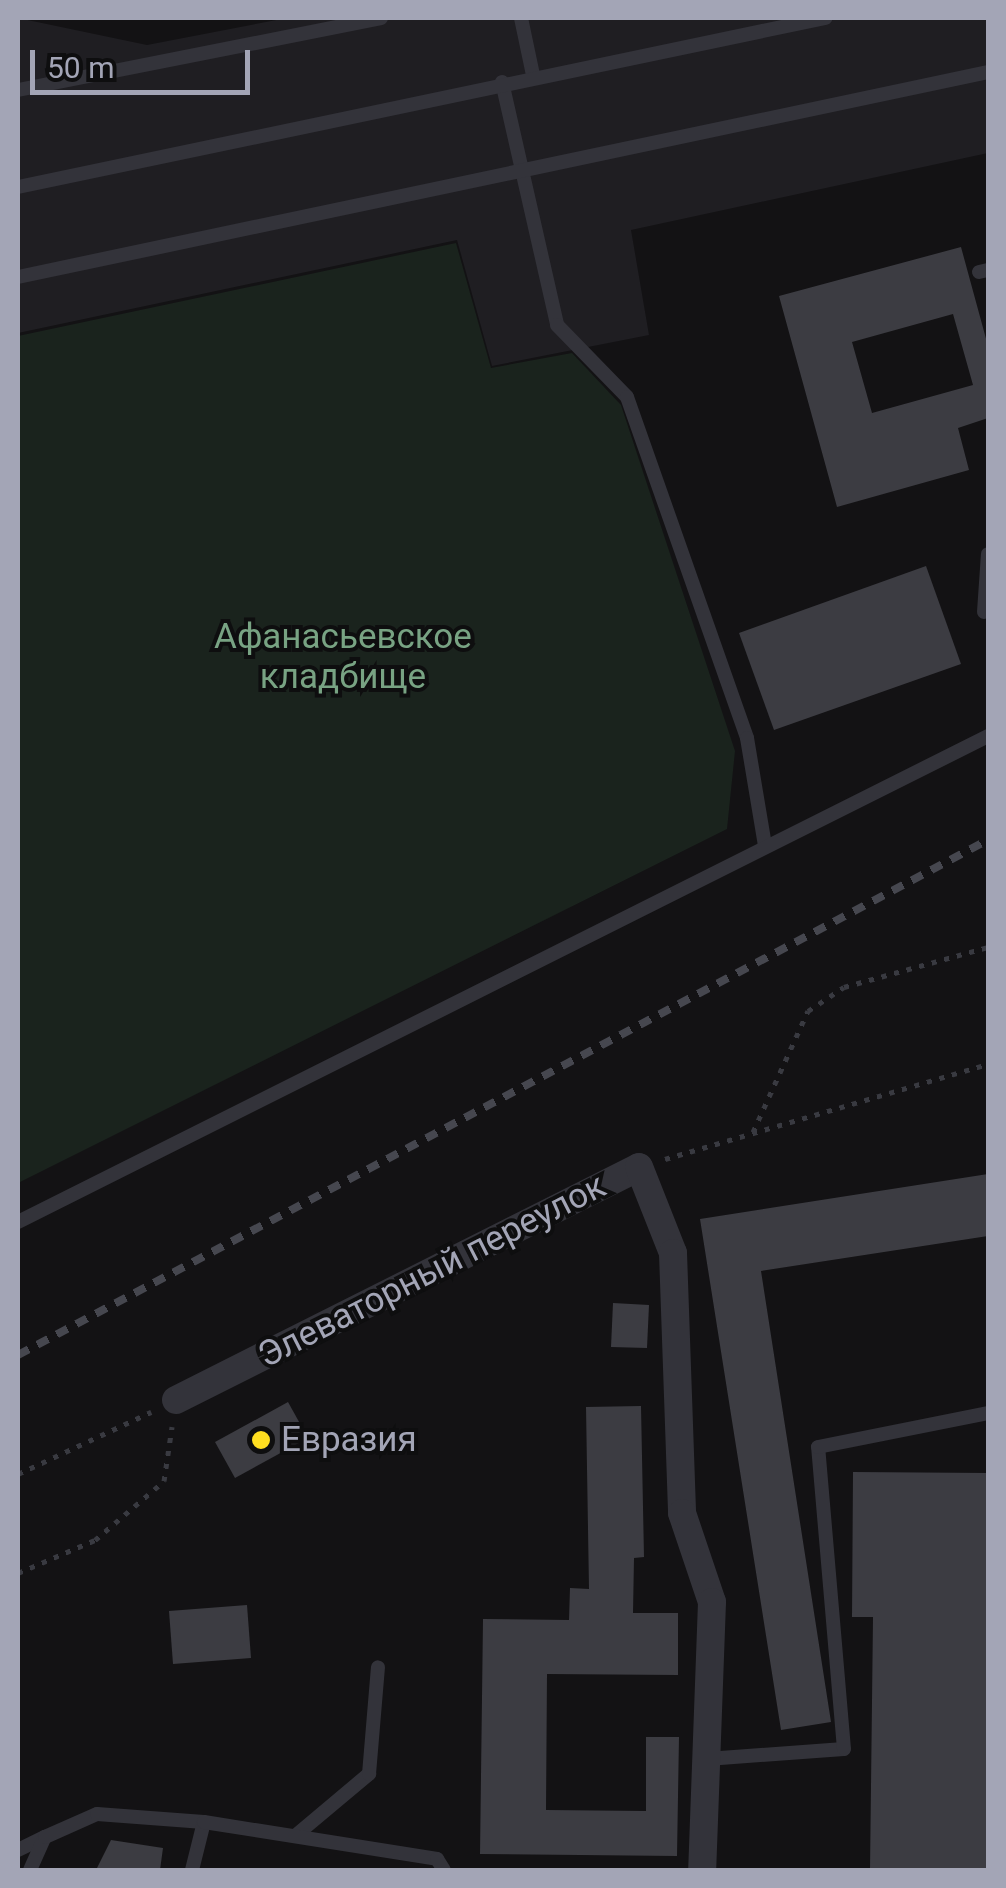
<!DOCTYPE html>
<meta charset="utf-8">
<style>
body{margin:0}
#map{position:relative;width:1006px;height:1888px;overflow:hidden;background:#131214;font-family:Roboto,sans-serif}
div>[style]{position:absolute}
.built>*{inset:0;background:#1f1e22}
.green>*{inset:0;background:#1a231d}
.building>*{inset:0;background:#3c3c42}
.path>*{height:5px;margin-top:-2.5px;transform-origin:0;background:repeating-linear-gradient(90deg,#393a41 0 5px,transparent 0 13px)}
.service>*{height:14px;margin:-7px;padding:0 7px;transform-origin:7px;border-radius:7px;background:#33333a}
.minor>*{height:28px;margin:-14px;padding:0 14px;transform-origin:14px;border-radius:14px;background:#33333a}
.rail>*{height:8px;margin-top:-4px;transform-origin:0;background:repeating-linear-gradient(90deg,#46474f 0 12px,transparent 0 22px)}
.dots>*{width:28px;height:28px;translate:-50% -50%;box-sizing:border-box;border:5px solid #0e0e0f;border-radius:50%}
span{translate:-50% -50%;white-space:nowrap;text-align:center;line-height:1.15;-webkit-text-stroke:8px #0e0e0f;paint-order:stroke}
.park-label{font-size:35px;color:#78a383}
.street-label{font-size:35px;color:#a3a5b6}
.poi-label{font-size:35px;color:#a3a5b6}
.left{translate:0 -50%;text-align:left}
.frame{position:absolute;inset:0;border:20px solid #a3a5b6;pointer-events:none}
.scale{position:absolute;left:30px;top:50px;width:220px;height:45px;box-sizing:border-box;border:5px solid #a3a5b6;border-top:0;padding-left:12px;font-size:30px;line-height:35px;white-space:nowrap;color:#a3a5b6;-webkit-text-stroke:8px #0e0e0f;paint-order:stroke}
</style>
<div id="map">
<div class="built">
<div style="clip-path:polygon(18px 18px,147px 45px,287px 18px,988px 18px,988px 153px,631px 230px,649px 335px,492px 366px,457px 240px,18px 333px)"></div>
</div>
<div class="green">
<div style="clip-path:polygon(456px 243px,491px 368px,572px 353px,621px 405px,735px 751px,727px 829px,18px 1183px,18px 336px)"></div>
</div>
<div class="building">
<div style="clip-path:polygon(evenodd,961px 247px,988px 346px,988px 418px,958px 428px,969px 470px,837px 507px,779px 296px,961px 247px,953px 314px,973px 385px,872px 413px,852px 342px,953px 314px)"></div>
<div style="clip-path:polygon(926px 566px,961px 664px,774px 730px,739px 633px)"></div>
<div style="clip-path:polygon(988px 1174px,988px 1236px,761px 1271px,831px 1722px,781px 1730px,700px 1219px)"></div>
<div style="clip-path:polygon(613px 1303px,649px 1305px,647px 1348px,611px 1347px)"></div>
<div style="clip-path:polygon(288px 1402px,308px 1438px,235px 1478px,215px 1442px)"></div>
<div style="clip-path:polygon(641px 1406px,644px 1557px,634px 1558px,633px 1613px,678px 1613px,678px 1675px,547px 1674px,546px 1810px,646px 1811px,646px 1737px,679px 1737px,677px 1856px,480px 1854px,483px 1619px,569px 1620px,570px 1588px,589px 1589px,586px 1407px)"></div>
<div style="clip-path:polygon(853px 1472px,988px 1473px,988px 1870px,870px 1870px,873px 1617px,852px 1617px)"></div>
<div style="clip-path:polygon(247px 1605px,251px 1658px,173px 1664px,169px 1611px)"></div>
<div style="clip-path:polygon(111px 1840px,163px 1848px,160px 1870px,96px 1870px)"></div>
</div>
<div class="path">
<div style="left:753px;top:1132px;width:133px;rotate:-65.6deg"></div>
<div style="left:808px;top:1011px;width:43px;rotate:-33.7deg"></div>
<div style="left:844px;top:987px;width:149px;rotate:-15.5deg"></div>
<div style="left:665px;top:1159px;width:337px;rotate:-16.4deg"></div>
<div style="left:18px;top:1474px;width:147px;rotate:-25deg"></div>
<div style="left:18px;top:1573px;width:84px;rotate:-23.2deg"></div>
<div style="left:95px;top:1540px;width:91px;rotate:-40.5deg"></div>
<div style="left:164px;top:1481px;width:55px;rotate:-81.6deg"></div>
</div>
<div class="service">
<div style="left:521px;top:18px;width:58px;rotate:78.1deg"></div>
<div style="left:502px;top:82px;width:249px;rotate:77.2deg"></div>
<div style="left:557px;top:325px;width:100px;rotate:45.8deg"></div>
<div style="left:627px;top:397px;width:361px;rotate:70.6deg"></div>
<div style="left:747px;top:738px;width:109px;rotate:80.5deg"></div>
<div style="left:18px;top:90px;width:370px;rotate:-11.2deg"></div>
<div style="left:18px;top:187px;width:825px;rotate:-11.83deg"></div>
<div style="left:979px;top:272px;width:9px;rotate:-13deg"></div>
<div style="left:18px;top:277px;width:991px;rotate:-11.93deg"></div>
<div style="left:984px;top:612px;width:58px;rotate:-86.1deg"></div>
<div style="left:18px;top:1222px;width:1085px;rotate:-26.61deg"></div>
<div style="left:707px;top:1759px;width:137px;rotate:-4.2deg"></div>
<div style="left:844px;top:1749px;width:303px;rotate:-94.9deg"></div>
<div style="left:818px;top:1447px;width:173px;rotate:-11.3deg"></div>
<div style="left:295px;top:1836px;width:97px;rotate:-40deg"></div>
<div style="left:369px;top:1774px;width:107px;rotate:-85.2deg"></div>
<div style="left:18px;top:1850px;width:30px;rotate:-26deg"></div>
<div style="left:30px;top:1870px;width:36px;rotate:-66deg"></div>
<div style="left:45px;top:1837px;width:57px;rotate:-23.9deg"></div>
<div style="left:97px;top:1814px;width:107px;rotate:4.3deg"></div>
<div style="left:192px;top:1870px;width:49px;rotate:-76deg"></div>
<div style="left:204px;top:1822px;width:236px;rotate:9deg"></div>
<div style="left:437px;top:1859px;width:13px;rotate:58deg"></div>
</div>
<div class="minor">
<div style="left:176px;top:1400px;width:518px;rotate:-26.71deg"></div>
<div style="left:639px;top:1167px;width:92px;rotate:68.4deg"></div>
<div style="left:673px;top:1253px;width:260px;rotate:88deg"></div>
<div style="left:682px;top:1513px;width:94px;rotate:71.4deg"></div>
<div style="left:712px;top:1602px;width:268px;rotate:92.1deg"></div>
</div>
<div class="rail">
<div style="left:18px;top:1355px;width:1098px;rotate:-27.97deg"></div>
</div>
<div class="dots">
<div style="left:261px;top:1440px;background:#ffde20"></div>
</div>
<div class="park-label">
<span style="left:343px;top:657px">Афанасьевское<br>кладбище</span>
</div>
<div class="street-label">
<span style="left:432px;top:1271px;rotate:-27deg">Элеваторный переулок</span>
</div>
<div class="poi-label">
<span class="left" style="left:281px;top:1440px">Евразия</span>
</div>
<div class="frame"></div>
<div class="scale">50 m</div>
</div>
